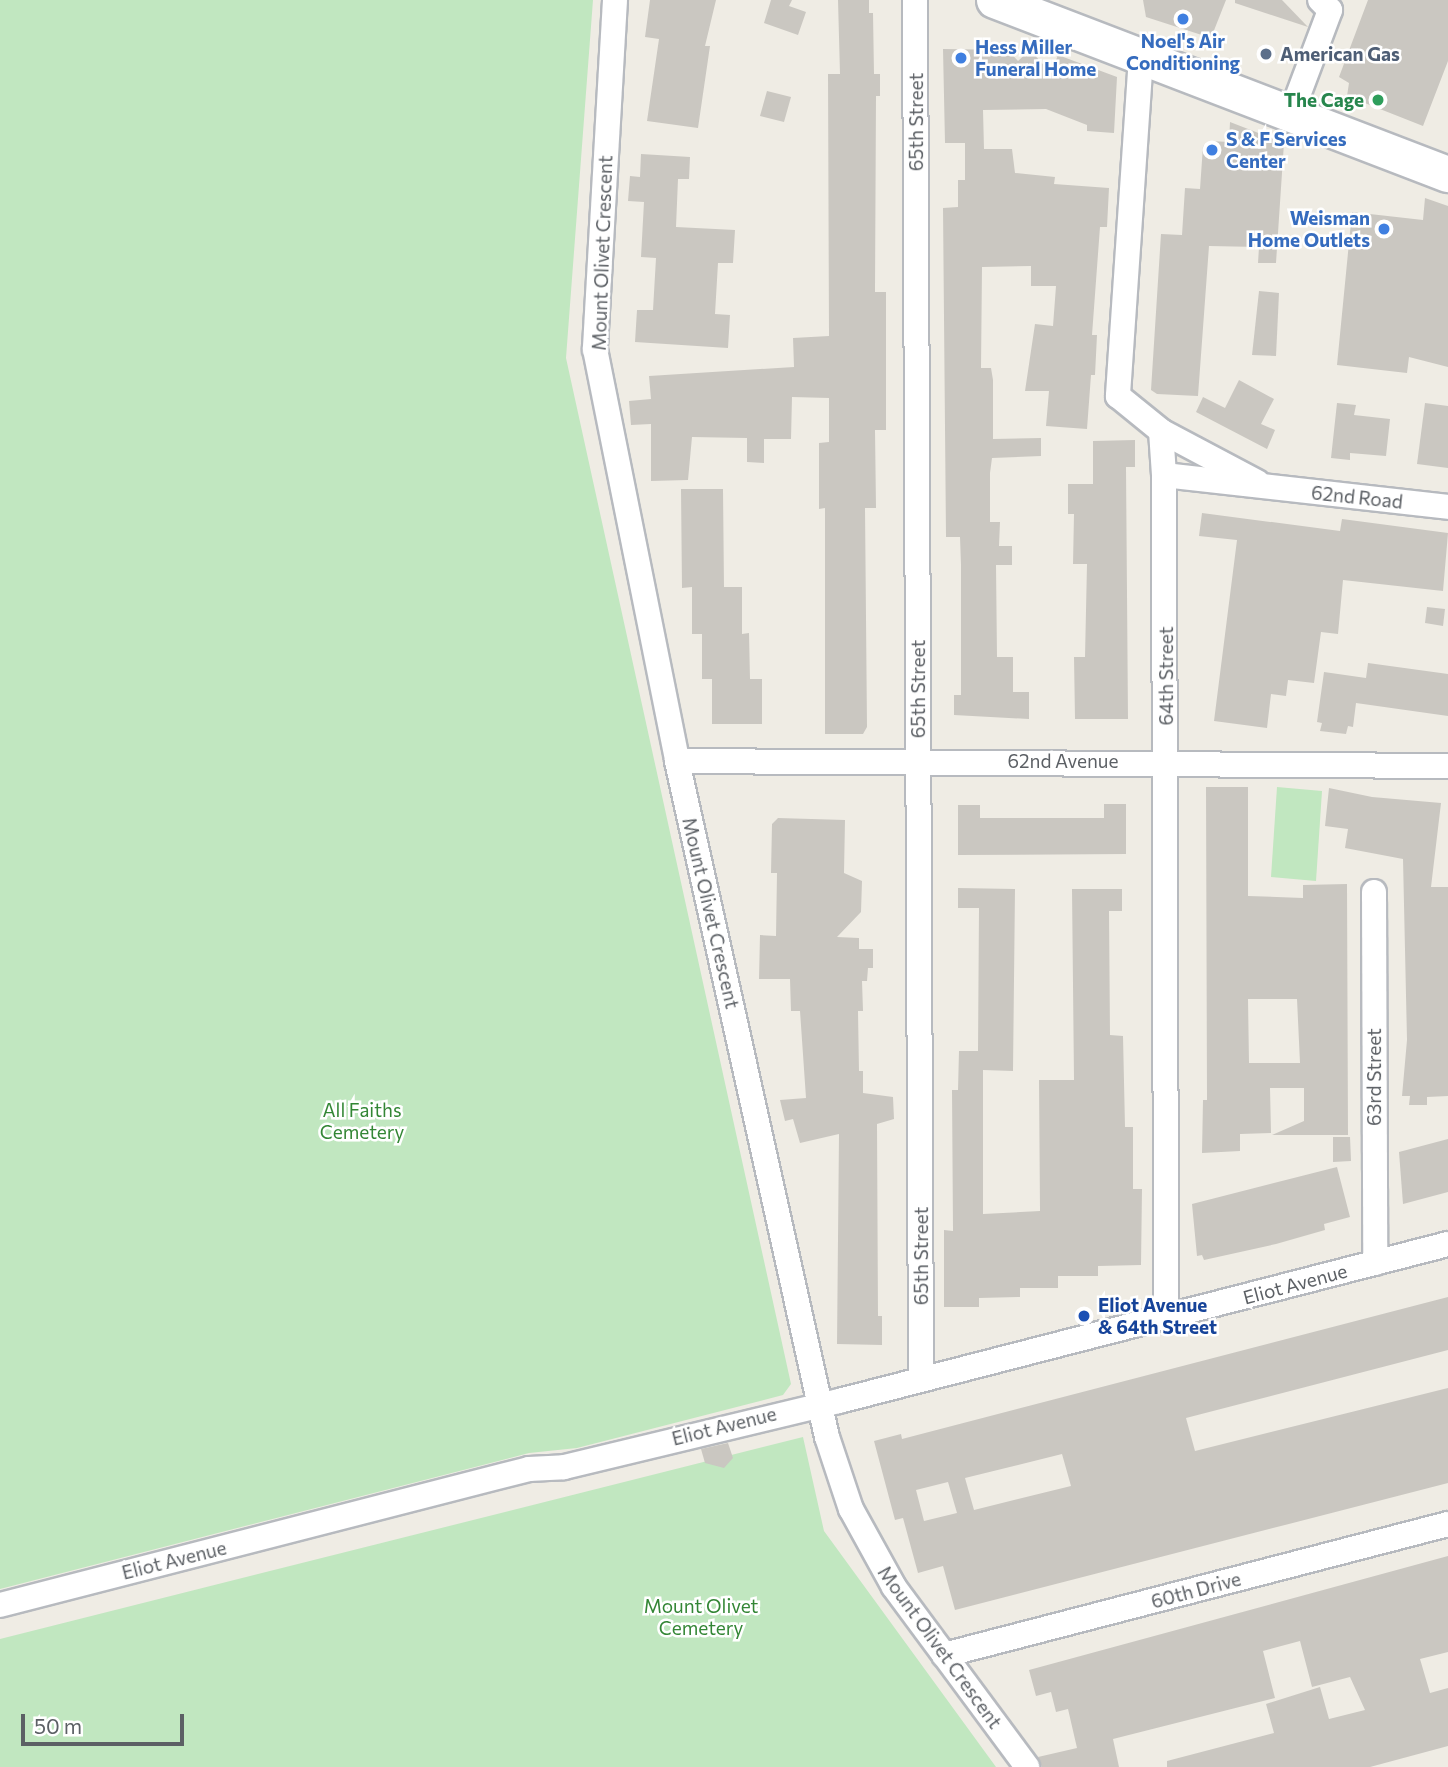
<!DOCTYPE html>
<style>
body{margin:0}
#map{position:relative;width:1448px;height:1767px;overflow:hidden;background:#efece4;font-family:Commissioner,sans-serif}
div>[style]{position:absolute}
.green>*{inset:0;background:#c1e7c0}
.building>*{inset:0;background:#cac7c1}
.roads{filter:drop-shadow(2px 0 #b7babf) drop-shadow(-2px 0 #b7babf) drop-shadow(0 2px #b7babf) drop-shadow(0 -2px #b7babf)}
.minor>*{height:24px;margin:-12px;padding:0 12px;transform-origin:12px;border-radius:12px;background:#fff}
.secondary>*{height:35px;margin:-17.5px;padding:0 17.5px;transform-origin:17.5px;border-radius:17.5px;background:#fff}
.dots>*{width:19px;height:19px;translate:-50% -50%;box-sizing:border-box;border:4px solid #fff;border-radius:50%}
span{translate:-50% -50%;white-space:nowrap;text-align:center;line-height:1.15;-webkit-text-stroke:5px #fff;paint-order:stroke}
.shop-label{font-size:19px;color:#366cbe;font-weight:700}
.left{translate:0 -50%;text-align:left}
.right{translate:-100% -50%;text-align:right}
.service-label{font-size:19px;color:#4e5e75;font-weight:700}
.leisure-label{font-size:19px;color:#27864d;font-weight:700}
.street-label{font-size:19px;color:#5c6065}
.park-label{font-size:19px;color:#338635}
.transit-label{font-size:19px;color:#164399;font-weight:700}
.scale{position:absolute;left:21px;top:1714px;width:163px;height:32px;box-sizing:border-box;border:4px solid #5c6065;border-top:0;padding-left:9px;font-size:21px;line-height:24px;white-space:nowrap;color:#5c6065;-webkit-text-stroke:5px #fff;paint-order:stroke}
</style>
<div id="map">
<div class="green">
<div style="clip-path:polygon(0 0,593px 0,566px 358px,791px 1384px,783px 1395px,577px 1448px,529px 1453px,0 1589px)"></div>
<div style="clip-path:polygon(1277px 787px,1322px 791px,1316px 881px,1271px 877px)"></div>
<div style="clip-path:polygon(803px 1437px,824px 1531px,996px 1767px,0 1767px,0 1639px)"></div>
</div>
<div class="building">
<div style="clip-path:polygon(650px 0,716px 0,705px 46px,710px 46px,698px 128px,647px 121px,659px 39px,645px 37px)"></div>
<div style="clip-path:polygon(771px 0,792px 0,789px 6px,806px 12px,798px 35px,764px 23px)"></div>
<div style="clip-path:polygon(838px 0,869px 0,869px 13px,873px 13px,874px 74px,880px 74px,880px 96px,876px 96px,875px 292px,886px 292px,886px 430px,875px 430px,876px 508px,865px 508px,867px 727px,863px 734px,825px 734px,825px 508px,819px 509px,819px 443px,829px 442px,829px 398px,792px 397px,791px 439px,764px 439px,764px 463px,747px 462px,747px 438px,692px 437px,688px 480px,651px 481px,651px 424px,631px 425px,629px 401px,651px 399px,649px 376px,794px 367px,793px 338px,829px 336px,828px 74px,840px 74px)"></div>
<div style="clip-path:polygon(1143px 0,1226px 0,1211px 38px,1146px 17px)"></div>
<div style="clip-path:polygon(1235px 0,1282px 0,1308px 27px,1235px 3px)"></div>
<div style="clip-path:polygon(1368px 0,1448px 0,1448px 61px,1423px 126px,1347px 96px,1349px 83px,1339px 77px)"></div>
<div style="clip-path:polygon(943px 49px,1008px 50px,1018px 61px,1030px 50px,1051px 73px,1058px 55px,1117px 77px,1114px 133px,1087px 131px,1087px 125px,1046px 109px,983px 110px,984px 149px,1012px 149px,1015px 173px,1055px 177px,1054px 184px,1109px 188px,1107px 227px,1100px 227px,1092px 335px,1097px 335px,1095px 375px,1091px 375px,1087px 429px,1046px 426px,1049px 391px,1025px 391px,1035px 324px,1053px 326px,1056px 286px,1031px 286px,1031px 266px,982px 267px,981px 368px,991px 368px,993px 380px,993px 439px,1041px 438px,1041px 456px,992px 458px,990px 473px,990px 522px,1000px 522px,999px 546px,1012px 546px,1012px 565px,996px 565px,997px 657px,1013px 657px,1013px 692px,1029px 692px,1029px 719px,954px 715px,954px 695px,961px 695px,961px 565px,960px 537px,946px 537px,943px 208px,958px 207px,958px 180px,965px 180px,965px 143px,945px 143px)"></div>
<div style="clip-path:polygon(767px 91px,791px 97px,784px 122px,760px 116px)"></div>
<div style="clip-path:polygon(1230px 122px,1284px 143px,1276px 263px,1258px 263px,1259px 247px,1209px 246px,1198px 396px,1157px 394px,1151px 390px,1161px 234px,1182px 235px,1185px 188px,1200px 189px,1203px 146px,1210px 141px,1229px 142px)"></div>
<div style="clip-path:polygon(641px 154px,690px 157px,689px 179px,678px 179px,676px 227px,735px 230px,733px 263px,718px 263px,715px 314px,730px 315px,728px 348px,635px 342px,637px 310px,653px 310px,656px 258px,641px 257px,644px 202px,628px 201px,630px 176px,640px 177px)"></div>
<div style="clip-path:polygon(1425px 198px,1448px 206px,1448px 367px,1409px 357px,1407px 373px,1337px 365px,1352px 212px,1423px 220px)"></div>
<div style="clip-path:polygon(1259px 291px,1279px 293px,1276px 356px,1252px 355px)"></div>
<div style="clip-path:polygon(1239px 380px,1274px 399px,1261px 424px,1275px 430px,1267px 449px,1196px 412px,1203px 397px,1225px 408px)"></div>
<div style="clip-path:polygon(1337px 403px,1356px 405px,1354px 415px,1390px 419px,1386px 456px,1350px 453px,1350px 460px,1331px 458px)"></div>
<div style="clip-path:polygon(1425px 403px,1448px 406px,1448px 468px,1417px 464px)"></div>
<div style="clip-path:polygon(1135px 440px,1135px 467px,1126px 467px,1128px 719px,1075px 719px,1074px 657px,1085px 657px,1087px 564px,1073px 564px,1074px 514px,1068px 514px,1068px 484px,1093px 484px,1093px 441px)"></div>
<div style="clip-path:polygon(681px 489px,723px 489px,724px 587px,742px 587px,742px 634px,749px 633px,750px 679px,762px 679px,762px 724px,712px 724px,712px 679px,702px 679px,702px 634px,692px 634px,692px 587px,682px 588px)"></div>
<div style="clip-path:polygon(1202px 513px,1340px 531px,1342px 519px,1448px 533px,1443px 591px,1343px 580px,1338px 634px,1321px 632px,1314px 683px,1288px 680px,1286px 696px,1271px 694px,1267px 728px,1214px 721px,1237px 540px,1199px 536px)"></div>
<div style="clip-path:polygon(1427px 607px,1445px 609px,1443px 626px,1425px 623px)"></div>
<div style="clip-path:polygon(1368px 663px,1448px 674px,1448px 716px,1356px 703px,1353px 727px,1348px 726px,1346px 734px,1320px 731px,1322px 723px,1317px 722px,1324px 672px,1366px 678px)"></div>
<div style="clip-path:polygon(evenodd,1206px 787px,1248px 787px,1248px 896px,1303px 898px,1303px 885px,1347px 884px,1348px 1135px,1272px 1135px,1304px 1121px,1304px 1088px,1270px 1088px,1271px 1133px,1240px 1134px,1240px 1151px,1202px 1153px,1203px 1100px,1207px 1100px,1206px 787px,1248px 999px,1297px 999px,1300px 1063px,1249px 1063px,1248px 999px)"></div>
<div style="clip-path:polygon(1329px 788px,1372px 797px,1441px 803px,1431px 887px,1448px 887px,1448px 1096px,1427px 1097px,1427px 1105px,1409px 1105px,1410px 1096px,1402px 1096px,1407px 1040px,1403px 859px,1345px 848px,1348px 829px,1325px 826px)"></div>
<div style="clip-path:polygon(1104px 804px,1126px 804px,1126px 854px,958px 855px,958px 805px,980px 805px,980px 818px,1104px 818px)"></div>
<div style="clip-path:polygon(778px 818px,845px 820px,844px 873px,862px 881px,861px 912px,837px 937px,859px 938px,859px 949px,873px 949px,873px 968px,868px 968px,867px 981px,862px 981px,863px 1011px,858px 1011px,859px 1071px,863px 1071px,863px 1093px,893px 1097px,894px 1119px,877px 1124px,878px 1316px,882px 1316px,882px 1345px,837px 1344px,839px 1134px,800px 1143px,793px 1119px,785px 1121px,780px 1100px,806px 1098px,800px 1011px,791px 1011px,790px 979px,759px 979px,760px 935px,776px 936px,777px 873px,771px 873px,772px 824px)"></div>
<div style="clip-path:polygon(958px 888px,1015px 889px,1013px 1071px,983px 1070px,983px 1214px,1040px 1211px,1039px 1080px,1074px 1080px,1072px 889px,1122px 889px,1122px 911px,1109px 911px,1110px 1035px,1123px 1036px,1125px 1127px,1133px 1127px,1133px 1189px,1142px 1189px,1141px 1265px,1098px 1266px,1098px 1276px,1058px 1276px,1058px 1288px,1020px 1288px,1020px 1297px,979px 1298px,979px 1307px,944px 1307px,944px 1230px,953px 1231px,952px 1090px,958px 1090px,959px 1051px,978px 1051px,979px 908px,958px 908px)"></div>
<div style="clip-path:polygon(1333px 1137px,1350px 1137px,1351px 1161px,1333px 1162px)"></div>
<div style="clip-path:polygon(1448px 1139px,1448px 1192px,1403px 1204px,1399px 1152px)"></div>
<div style="clip-path:polygon(1337px 1167px,1350px 1217px,1324px 1224px,1325px 1230px,1276px 1244px,1204px 1260px,1202px 1255px,1197px 1256px,1192px 1204px)"></div>
<div style="clip-path:polygon(evenodd,1448px 1297px,1448px 1350px,1186px 1418px,1195px 1451px,1448px 1388px,1448px 1483px,955px 1610px,943px 1566px,918px 1573px,903px 1518px,895px 1520px,874px 1441px,901px 1434px,902px 1439px,1448px 1297px,1062px 1454px,1071px 1486px,974px 1510px,965px 1478px,1062px 1454px,1448px 1297px,948px 1482px,957px 1513px,924px 1521px,916px 1490px,948px 1482px)"></div>
<div style="clip-path:polygon(728px 1443px,733px 1458px,724px 1468px,705px 1463px,701px 1449px)"></div>
<div style="clip-path:polygon(1448px 1556px,1448px 1652px,1420px 1659px,1430px 1693px,1448px 1688px,1448px 1746px,1370px 1767px,1167px 1767px,1167px 1761px,1274px 1733px,1266px 1704px,1320px 1687px,1329px 1719px,1365px 1710px,1350px 1677px,1312px 1687px,1300px 1641px,1263px 1651px,1275px 1698px,1113px 1739px,1119px 1767px,1042px 1767px,1038px 1757px,1077px 1748px,1068px 1709px,1056px 1712px,1051px 1692px,1036px 1696px,1029px 1670px)"></div>
</div>
<div class="roads">
<div class="minor">
<div style="left:615px;top:0;width:350px;rotate:93.3deg"></div>
<div style="left:595px;top:349px;width:420px;rotate:78.7deg"></div>
<div style="left:677px;top:761px;width:692px;rotate:77.49deg"></div>
<div style="left:827px;top:1437px;width:76px;rotate:71.6deg"></div>
<div style="left:851px;top:1509px;width:89px;rotate:61.1deg"></div>
<div style="left:894px;top:1587px;width:224px;rotate:53.5deg"></div>
<div style="left:915px;top:0;width:1379px;rotate:89.75deg"></div>
<div style="left:1141px;top:57px;width:340px;rotate:93.9deg"></div>
<div style="left:1118px;top:396px;width:55px;rotate:39.1deg"></div>
<div style="left:1161px;top:431px;width:44px;rotate:86.1deg"></div>
<div style="left:1164px;top:475px;width:843px;rotate:89.86deg"></div>
<div style="left:1291px;top:114px;width:111px;rotate:-69.4deg"></div>
<div style="left:1330px;top:10px;width:14px;rotate:-135deg"></div>
<div style="left:1161px;top:431px;width:109px;rotate:28deg"></div>
<div style="left:1164px;top:475px;width:286px;rotate:6.4deg"></div>
<div style="left:677px;top:761px;width:771px;rotate:0.37deg"></div>
<div style="left:1374px;top:892px;width:371px;rotate:89.8deg"></div>
<div style="left:0;top:1605px;width:546px;rotate:-14.42deg"></div>
<div style="left:529px;top:1469px;width:35px;rotate:-3deg"></div>
<div style="left:564px;top:1467px;width:283px;rotate:-13.5deg"></div>
<div style="left:839px;top:1401px;width:629px;rotate:-14.46deg"></div>
<div style="left:944px;top:1655px;width:521px;rotate:-14.57deg"></div>
</div>
<div class="secondary">
<div style="left:994px;top:0;width:486px;rotate:21deg"></div>
</div>
</div>
<div class="dots">
<div style="left:1183px;top:19px;background:#3f7fe0"></div>
<div style="left:1266px;top:54px;background:#5c6f8a"></div>
<div style="left:961px;top:58px;background:#3f7fe0"></div>
<div style="left:1378px;top:100px;background:#2e9e5b"></div>
<div style="left:1212px;top:150px;background:#3f7fe0"></div>
<div style="left:1384px;top:229px;background:#3f7fe0"></div>
<div style="left:1084px;top:1316px;background:#1a4fb4"></div>
</div>
<div class="shop-label">
<span style="left:1183px;top:52px">Noel's Air<br>Conditioning</span>
<span class="left" style="left:975px;top:58px">Hess Miller<br>Funeral Home</span>
<span class="left" style="left:1226px;top:150px">S &amp; F Services<br>Center</span>
<span class="right" style="left:1370px;top:229px">Weisman<br>Home Outlets</span>
</div>
<div class="service-label">
<span class="left" style="left:1280px;top:54px">American Gas</span>
</div>
<div class="leisure-label">
<span class="right" style="left:1364px;top:100px">The Cage</span>
</div>
<div class="street-label">
<span style="left:916px;top:122px;rotate:-90deg">65th Street</span>
<span style="left:602px;top:253px;rotate:-88deg">Mount Olivet Crescent</span>
<span style="left:1357px;top:497px;rotate:6deg">62nd Road</span>
<span style="left:1166px;top:676px;rotate:-90deg">64th Street</span>
<span style="left:918px;top:689px;rotate:-90deg">65th Street</span>
<span style="left:1063px;top:761px">62nd Avenue</span>
<span style="left:711px;top:913px;rotate:77deg">Mount Olivet Crescent</span>
<span style="left:1374px;top:1077px;rotate:-90deg">63rd Street</span>
<span style="left:921px;top:1256px;rotate:-90deg">65th Street</span>
<span style="left:1295px;top:1284px;rotate:-15deg">Eliot Avenue</span>
<span style="left:724px;top:1426px;rotate:-14deg">Eliot Avenue</span>
<span style="left:174px;top:1560px;rotate:-14deg">Eliot Avenue</span>
<span style="left:1196px;top:1590px;rotate:-15deg">60th Drive</span>
<span style="left:940px;top:1647px;rotate:54deg">Mount Olivet Crescent</span>
</div>
<div class="park-label">
<span style="left:362px;top:1121px">All Faiths<br>Cemetery</span>
<span style="left:701px;top:1617px">Mount Olivet<br>Cemetery</span>
</div>
<div class="transit-label">
<span class="left" style="left:1098px;top:1316px">Eliot Avenue<br>&amp; 64th Street</span>
</div>
<div class="scale">50 m</div>
</div>
